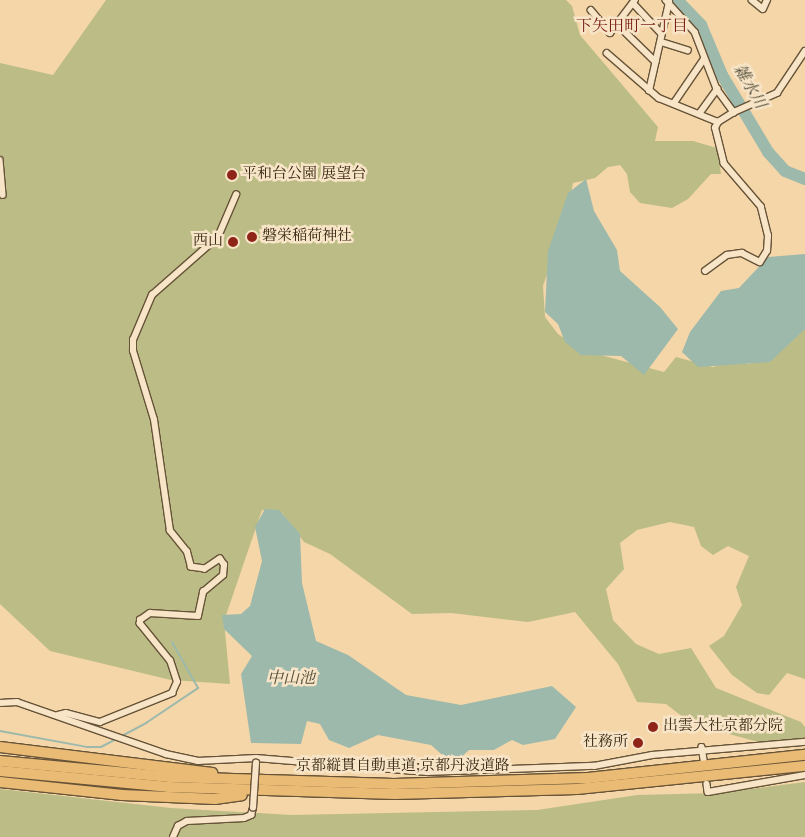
<!DOCTYPE html>
<meta charset="utf-8">
<style>
body{margin:0}
#map{position:relative;width:805px;height:837px;overflow:hidden;background:#f4d6a8;font-family:"Old Standard TT","Noto Serif JP",serif}
div>[style]{position:absolute}
.green>*{inset:0;background:#bcbd86}
.water>*{inset:0;background:#9cb9ac}
.stream>*{height:2px;margin:-1px;padding:0 1px;transform-origin:1px;border-radius:1px;background:#9cb9ac}
.river>*{height:12px;margin:-6px;padding:0 6px;transform-origin:6px;border-radius:6px;background:#9cb9ac}
.roads{filter:drop-shadow(1px 0 #665338) drop-shadow(-1px 0 #665338) drop-shadow(0 1px #665338) drop-shadow(0 -1px #665338)}
.street>*{height:5.5px;margin:-2.75px;padding:0 2.75px;transform-origin:2.75px;border-radius:2.75px;background:#f8e4c6}
.highway>*{height:10px;margin:-5px;padding:0 5px;transform-origin:5px;border-radius:5px;background:#eabb74}
.bridges{filter:drop-shadow(1px 0 #665338) drop-shadow(-1px 0 #665338) drop-shadow(0 1px #665338) drop-shadow(0 -1px #665338)}
.street-bridge>*{height:5.5px;margin:-2.75px;padding:0 2.75px;transform-origin:2.75px;border-radius:2.75px;background:#f8e4c6}
.dots>*{width:14px;height:14px;translate:-50% -50%;box-sizing:border-box;border:2px solid #f8e4c6;border-radius:50%}
span{translate:-50% -50%;white-space:nowrap;text-align:center;line-height:1.15;-webkit-text-stroke:5px #f8e4c6;paint-order:stroke}
.poi-label{font-size:15px;color:#372713}
.left{translate:0 -50%;text-align:left}
.right{translate:-100% -50%;text-align:right}
.street-label{font-size:15px;color:#372713}
.neighbourhood-label{font-size:16px;color:#7a1f14}
.water-label{font-size:16px;color:#504c39;font-style:italic}
</style>
<div id="map">
<div class="green">
<div style="clip-path:polygon(106px 0,566px 0,572px 6px,580px 35px,658px 127px,655px 141px,693px 141px,717px 148px,721px 174px,711px 174px,688px 199px,672px 208px,640px 203px,630px 192px,627px 174px,620px 165px,608px 167px,595px 178px,573px 183px,567px 217px,543px 286px,545px 317px,558px 334px,582px 350px,664px 372px,676px 357px,713px 367px,729px 361px,750px 364px,805px 327px,805px 679px,787px 673px,769px 695px,757px 693px,732px 675px,709px 646px,724px 636px,742px 605px,736px 587px,749px 556px,728px 546px,713px 555px,701px 546px,694px 527px,670px 522px,637px 530px,620px 543px,624px 569px,606px 589px,613px 620px,636px 644px,659px 654px,691px 648px,716px 688px,801px 722px,805px 727px,805px 738px,766px 744px,692px 724px,666px 704px,637px 702px,618px 664px,575px 612px,528px 622px,451px 613px,412px 614px,330px 554px,304px 542px,282px 513px,262px 510px,224px 621px,230px 684px,171px 680px,50px 651px,0 604px,0 63px,53px 75px)"></div>
<div style="clip-path:polygon(805px 782px,805px 837px,0 837px,0 789px,171px 808px,291px 815px,537px 810px,637px 795px,719px 793px)"></div>
</div>
<div class="water">
<div style="clip-path:polygon(586px 179px,594px 211px,617px 250px,620px 271px,660px 307px,678px 329px,644px 375px,621px 356px,581px 355px,565px 342px,558px 324px,545px 312px,548px 251px,568px 193px)"></div>
<div style="clip-path:polygon(805px 254px,805px 329px,770px 362px,698px 367px,682px 352px,690px 332px,721px 291px,739px 288px,768px 257px)"></div>
<div style="clip-path:polygon(265px 509px,279px 510px,300px 534px,302px 583px,316px 641px,348px 655px,406px 695px,461px 705px,552px 686px,576px 707px,555px 739px,523px 745px,512px 740px,494px 750px,469px 750px,459px 759px,448px 760px,431px 745px,378px 735px,349px 748px,329px 740px,320px 724px,307px 721px,301px 744px,251px 743px,241px 674px,252px 656px,224px 629px,222px 615px,241px 614px,250px 606px,262px 561px,255px 527px)"></div>
</div>
<div class="stream">
<div style="left:0;top:731px;width:88px;rotate:10.4deg"></div>
<div style="left:87px;top:747px;width:14px"></div>
<div style="left:101px;top:747px;width:17px;rotate:-28deg"></div>
<div style="left:120px;top:737px;width:30px;rotate:-28deg"></div>
<div style="left:146px;top:723px;width:63px;rotate:-33.9deg"></div>
<div style="left:198px;top:688px;width:53px;rotate:-119.5deg"></div>
</div>
<div class="river">
<div style="left:677px;top:0;width:35px;rotate:46deg"></div>
<div style="left:701px;top:25px;width:54px;rotate:67.2deg"></div>
<div style="left:722px;top:75px;width:90px;rotate:59.1deg"></div>
<div style="left:768px;top:152px;width:25px;rotate:48deg"></div>
<div style="left:785px;top:171px;width:22px;rotate:22deg"></div>
</div>
<div class="roads">
<div class="street">
<div style="left:666px;top:0;width:43px;rotate:47.8deg"></div>
<div style="left:695px;top:32px;width:61px;rotate:68.9deg"></div>
<div style="left:717px;top:89px;width:29px;rotate:54deg"></div>
<div style="left:752px;top:0;width:14px;rotate:39deg"></div>
<div style="left:763px;top:9px;width:10px;rotate:-66deg"></div>
<div style="left:633px;top:3px;width:42px;rotate:46.9deg"></div>
<div style="left:591px;top:10px;width:30px;rotate:50deg"></div>
<div style="left:610px;top:33px;width:41px;rotate:-52.9deg"></div>
<div style="left:617px;top:24px;width:54px;rotate:44.3deg"></div>
<div style="left:661px;top:42px;width:28px;rotate:17deg"></div>
<div style="left:607px;top:53px;width:69px;rotate:40.9deg"></div>
<div style="left:659px;top:98px;width:64px;rotate:22.1deg"></div>
<div style="left:649px;top:91px;width:91px;rotate:-77.3deg"></div>
<div style="left:674px;top:103px;width:53px;rotate:-55.7deg"></div>
<div style="left:699px;top:114px;width:31px;rotate:-54deg"></div>
<div style="left:0;top:160px;width:35px;rotate:85deg"></div>
<div style="left:705px;top:271px;width:27px;rotate:-36deg"></div>
<div style="left:727px;top:255px;width:15px;rotate:-8deg"></div>
<div style="left:742px;top:253px;width:20px;rotate:27deg"></div>
<div style="left:760px;top:262px;width:13px;rotate:-58deg"></div>
<div style="left:767px;top:251px;width:15px;rotate:-86deg"></div>
<div style="left:768px;top:236px;width:30px;rotate:-104deg"></div>
<div style="left:761px;top:207px;width:57px;rotate:-130.7deg"></div>
<div style="left:724px;top:164px;width:37px;rotate:-104deg"></div>
<div style="left:715px;top:128px;width:7px;rotate:-63deg"></div>
<div style="left:718px;top:122px;width:19px;rotate:-32deg"></div>
<div style="left:734px;top:112px;width:47px;rotate:-23.8deg"></div>
<div style="left:777px;top:93px;width:50px;rotate:-56.3deg"></div>
<div style="left:0;top:703px;width:17px;rotate:-3deg"></div>
<div style="left:17px;top:702px;width:158px;rotate:19.2deg"></div>
<div style="left:166px;top:754px;width:33px;rotate:12deg"></div>
<div style="left:198px;top:761px;width:58px;rotate:-3deg"></div>
<div style="left:256px;top:758px;width:172px;rotate:4.7deg"></div>
<div style="left:427px;top:772px;width:167px;rotate:-2.1deg"></div>
<div style="left:594px;top:766px;width:59px;rotate:-10.7deg"></div>
<div style="left:652px;top:755px;width:154px;rotate:-4.9deg"></div>
<div style="left:58px;top:715px;width:8px;rotate:-14deg"></div>
<div style="left:66px;top:713px;width:35px;rotate:15deg"></div>
<div style="left:100px;top:722px;width:78px;rotate:-21.9deg"></div>
<div style="left:172px;top:693px;width:12px;rotate:-66deg"></div>
<div style="left:177px;top:682px;width:22px;rotate:-108deg"></div>
<div style="left:170px;top:661px;width:48px;rotate:-129deg"></div>
<div style="left:140px;top:624px;width:4px;rotate:-90deg"></div>
<div style="left:140px;top:620px;width:12px;rotate:-35deg"></div>
<div style="left:150px;top:613px;width:48px;rotate:3.6deg"></div>
<div style="left:198px;top:616px;width:25px;rotate:-78deg"></div>
<div style="left:203px;top:592px;width:26px;rotate:-40deg"></div>
<div style="left:223px;top:575px;width:10px;rotate:-84deg"></div>
<div style="left:224px;top:565px;width:7px;rotate:-124deg"></div>
<div style="left:220px;top:559px;width:18px;rotate:146deg"></div>
<div style="left:205px;top:569px;width:14px;rotate:-172deg"></div>
<div style="left:191px;top:567px;width:16px;rotate:-105deg"></div>
<div style="left:187px;top:552px;width:27px;rotate:-129deg"></div>
<div style="left:170px;top:531px;width:112px;rotate:-98.2deg"></div>
<div style="left:154px;top:420px;width:72px;rotate:-106.9deg"></div>
<div style="left:133px;top:351px;width:11px;rotate:-90deg"></div>
<div style="left:133px;top:340px;width:49px;rotate:-67.1deg"></div>
<div style="left:152px;top:295px;width:88px;rotate:-41.3deg"></div>
<div style="left:218px;top:237px;width:46px;rotate:-66.8deg"></div>
<div style="left:702px;top:747px;width:13px;rotate:81deg"></div>
<div style="left:707px;top:784px;width:8px;rotate:83deg"></div>
<div style="left:708px;top:792px;width:98px;rotate:-9.9deg"></div>
<div style="left:173px;top:837px;width:12px;rotate:-66deg"></div>
<div style="left:178px;top:826px;width:10px;rotate:-29deg"></div>
<div style="left:187px;top:821px;width:57px;rotate:-3deg"></div>
<div style="left:244px;top:818px;width:8px;rotate:-23deg"></div>
<div style="left:251px;top:815px;width:7px;rotate:-74deg"></div>
</div>
<div class="highway">
<div style="left:0;top:747px;width:214px;rotate:7deg"></div>
<div style="left:0;top:761px;width:171px;rotate:5.4deg"></div>
<div style="left:170px;top:777px;width:224px;rotate:1.8deg"></div>
<div style="left:394px;top:784px;width:194px;rotate:-1.8deg"></div>
<div style="left:588px;top:778px;width:218px;rotate:-6.1deg"></div>
<div style="left:0;top:771px;width:170px;rotate:5.4deg"></div>
<div style="left:169px;top:787px;width:226px;rotate:1.8deg"></div>
<div style="left:395px;top:794px;width:182px;rotate:-1.6deg"></div>
<div style="left:577px;top:789px;width:229px;rotate:-5.8deg"></div>
<div style="left:0;top:782px;width:123px;rotate:6.1deg"></div>
<div style="left:122px;top:795px;width:93px;rotate:2.5deg"></div>
<div style="left:215px;top:799px;width:27px;rotate:-8deg"></div>
</div>
</div>
<div class="bridges">
<div class="street-bridge">
<div style="left:253px;top:808px;width:45px;rotate:-86.2deg"></div>
</div>
</div>
<div class="dots">
<div style="left:232px;top:175px;background:#8f2418"></div>
<div style="left:252px;top:237px;background:#8f2418"></div>
<div style="left:233px;top:242px;background:#8f2418"></div>
<div style="left:653px;top:727px;background:#8f2418"></div>
<div style="left:638px;top:743px;background:#8f2418"></div>
</div>
<div class="poi-label">
<span class="left" style="left:242px;top:175px">平和台公園 展望台</span>
<span class="left" style="left:262px;top:237px">磐栄稲荷神社</span>
<span class="right" style="left:223px;top:242px">西山</span>
<span class="left" style="left:663px;top:727px">出雲大社京都分院</span>
<span class="right" style="left:628px;top:743px">社務所</span>
</div>
<div class="street-label">
<span style="left:403px;top:767px">京都縦貫自動車道;京都丹波道路</span>
</div>
<div class="neighbourhood-label">
<span style="left:632px;top:27px">下矢田町一丁目</span>
</div>
<div class="water-label">
<span style="left:749px;top:87px;rotate:60deg">雑水川</span>
<span style="left:291px;top:679px">中山池</span>
</div>
</div>
